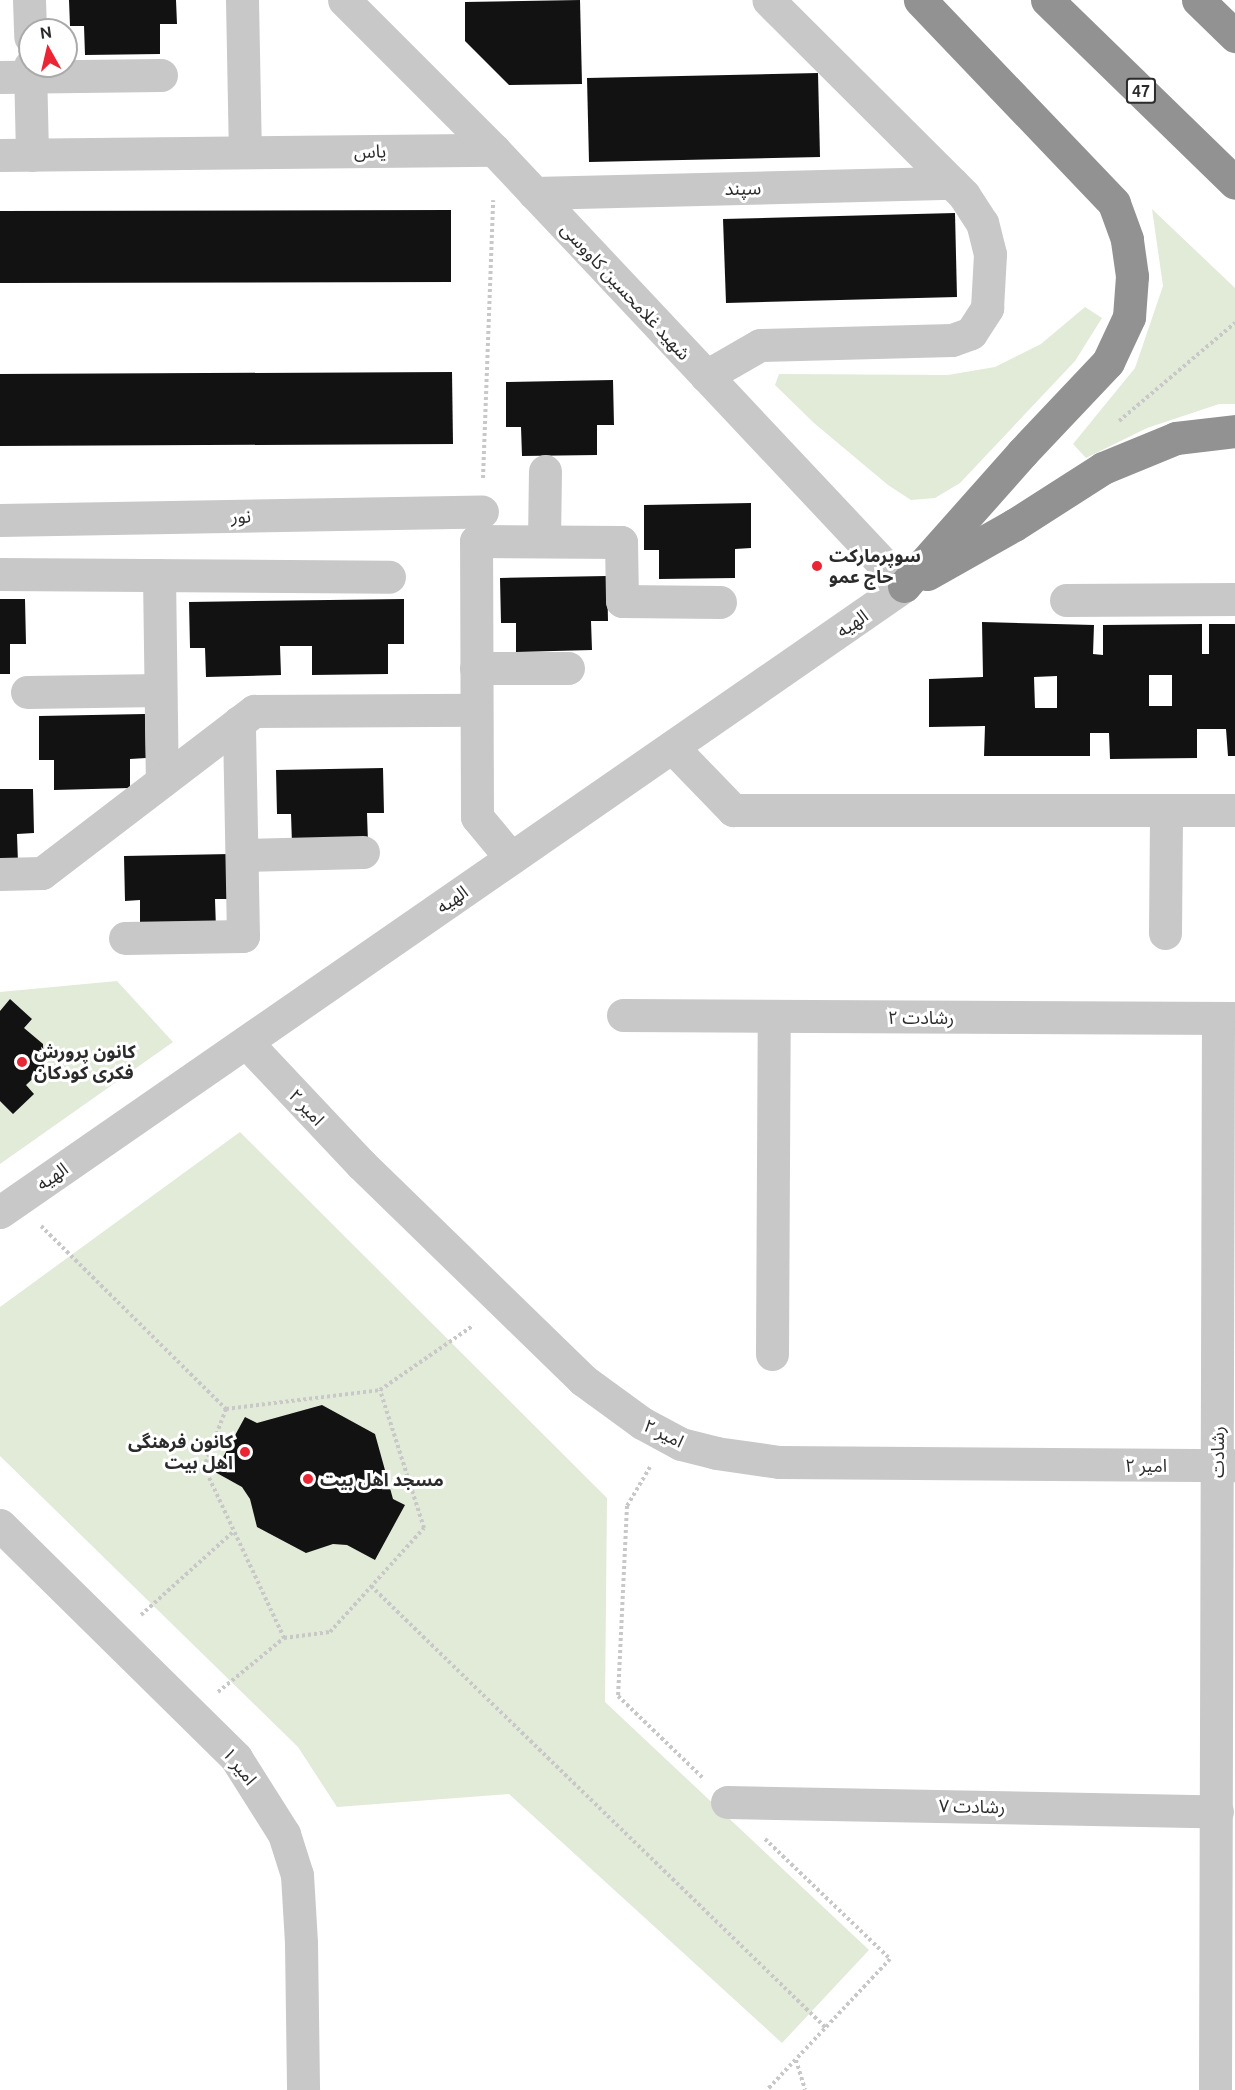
<!DOCTYPE html>
<meta charset="utf-8">
<style>
body{margin:0}
#map{position:relative;width:1235px;height:2090px;overflow:hidden;background:#fff;font-family:Ubuntu,"Noto Sans Arabic",sans-serif}
div>[style]{position:absolute}
.green>*{inset:0;background:#e2ead8}
.building>*{inset:0;background:#121212}
.path>*{height:4px;margin-top:-2px;transform-origin:0;background:repeating-linear-gradient(90deg,#c8c8c8 0 3px,transparent 0 6px)}
.minor>*{height:33px;margin:-16.5px;padding:0 16.5px;transform-origin:16.5px;border-radius:16.5px;background:#c8c8c8}
.highway>*{height:33px;margin:-16.5px;padding:0 16.5px;transform-origin:16.5px;border-radius:16.5px;background:#929292}
.dots>*{width:16px;height:16px;translate:-50% -50%;box-sizing:border-box;border:3px solid #fff;border-radius:50%}
span{translate:-50% -50%;white-space:nowrap;text-align:center;line-height:1.15;-webkit-text-stroke:6px #fff;paint-order:stroke}
.shield-label span{padding:2px 4px;background:#fff;border:2px solid;border-radius:4px;-webkit-text-stroke-width:0}
.shield-label{font-size:16px;color:#2b2b2b;font-weight:700}
.street-label{font-size:18px;color:#2b2b2b}
.poi-label{font-size:18px;color:#2b2b2b;font-weight:700}
.left{translate:0 -50%;text-align:left}
.right{translate:-100% -50%;text-align:right}
.north{position:absolute;left:18px;top:18px;width:60px;height:60px;box-sizing:border-box;background:#fff;border:2px solid #aaa;border-radius:50%;rotate:352deg;font-size:16px;font-weight:700;line-height:24px;text-align:center;color:#2b2b2b}
.north::after{content:'';display:block;margin:auto;width:21px;height:27px;background:#eb2534;clip-path:polygon(50% 0,100% 100%,50% 72%,0 100%)}
</style>
<div id="map">
<div class="green">
<div style="clip-path:polygon(1152px 209px,1235px 288px,1235px 404px,1219px 404px,1147px 428px,1086px 458px,1073px 444px,1135px 368px,1163px 286px)"></div>
<div style="clip-path:polygon(1085px 307px,1102px 318px,1075px 361px,960px 483px,935px 498px,911px 500px,888px 485px,814px 423px,775px 385px,779px 374px,948px 375px,995px 367px,1041px 344px)"></div>
<div style="clip-path:polygon(117px 981px,173px 1042px,0 1164px,0 992px)"></div>
<div style="clip-path:polygon(240px 1132px,607px 1498px,605px 1702px,869px 1950px,782px 2043px,509px 1794px,337px 1807px,298px 1747px,0 1456px,0 1307px)"></div>
</div>
<div class="building">
<div style="clip-path:polygon(69px 0,176px 0,177px 24px,160px 24px,160px 54px,85px 55px,84px 26px,70px 26px)"></div>
<div style="clip-path:polygon(580px 0,582px 84px,509px 85px,465px 41px,465px 2px)"></div>
<div style="clip-path:polygon(818px 73px,820px 157px,589px 162px,587px 78px)"></div>
<div style="clip-path:polygon(451px 210px,451px 282px,0 283px,0 211px)"></div>
<div style="clip-path:polygon(955px 213px,957px 297px,726px 303px,723px 219px)"></div>
<div style="clip-path:polygon(452px 372px,453px 444px,0 446px,0 374px)"></div>
<div style="clip-path:polygon(613px 380px,614px 425px,597px 425px,597px 455px,522px 456px,521px 427px,506px 427px,506px 382px)"></div>
<div style="clip-path:polygon(751px 503px,751px 548px,735px 549px,735px 578px,659px 579px,659px 550px,644px 550px,644px 505px)"></div>
<div style="clip-path:polygon(607px 576px,608px 621px,591px 621px,592px 650px,516px 652px,516px 623px,501px 623px,500px 578px)"></div>
<div style="clip-path:polygon(0 599px,25px 599px,26px 644px,10px 644px,10px 674px,0 674px)"></div>
<div style="clip-path:polygon(404px 599px,404px 644px,388px 644px,388px 674px,312px 675px,312px 646px,280px 646px,281px 675px,206px 677px,205px 648px,190px 648px,189px 602px)"></div>
<div style="clip-path:polygon(evenodd,982px 622px,1094px 625px,1093px 654px,1103px 655px,1103px 625px,1202px 624px,1202px 654px,1209px 654px,1209px 624px,1235px 624px,1235px 756px,1228px 756px,1226px 729px,1197px 729px,1197px 758px,1110px 759px,1109px 733px,1090px 733px,1090px 756px,984px 756px,985px 726px,929px 727px,929px 679px,983px 677px,982px 622px,1149px 675px,1172px 675px,1172px 706px,1149px 706px,1149px 675px,982px 622px,1057px 676px,1057px 708px,1035px 708px,1034px 677px,1057px 676px)"></div>
<div style="clip-path:polygon(145px 714px,146px 758px,130px 759px,130px 788px,54px 790px,54px 760px,39px 760px,39px 716px)"></div>
<div style="clip-path:polygon(383px 768px,384px 813px,367px 813px,368px 843px,292px 844px,291px 814px,277px 814px,276px 770px)"></div>
<div style="clip-path:polygon(0 789px,33px 789px,34px 833px,17px 834px,18px 863px,0 864px)"></div>
<div style="clip-path:polygon(231px 854px,232px 899px,215px 899px,216px 929px,140px 930px,140px 900px,125px 901px,124px 856px)"></div>
<div style="clip-path:polygon(10px 999px,32px 1019px,24px 1028px,43px 1044px,44px 1068px,26px 1085px,34px 1094px,13px 1114px,0 1101px,0 1011px)"></div>
<div style="clip-path:polygon(322px 1405px,375px 1434px,393px 1499px,405px 1505px,375px 1560px,347px 1545px,333px 1544px,306px 1553px,257px 1527px,250px 1499px,242px 1487px,215px 1472px,245px 1417px,257px 1423px)"></div>
</div>
<div class="path">
<div style="left:1119px;top:421px;width:152px;rotate:-40.2deg"></div>
<div style="left:483px;top:478px;width:278px;rotate:-87.9deg"></div>
<div style="left:41px;top:1226px;width:260px;rotate:44.7deg"></div>
<div style="left:226px;top:1409px;width:155px;rotate:-7deg"></div>
<div style="left:380px;top:1390px;width:114px;rotate:-34.7deg"></div>
<div style="left:226px;top:1409px;width:62px;rotate:110.8deg"></div>
<div style="left:204px;top:1467px;width:189px;rotate:64.9deg"></div>
<div style="left:650px;top:1467px;width:45px;rotate:120.5deg"></div>
<div style="left:627px;top:1506px;width:190px;rotate:92.7deg"></div>
<div style="left:618px;top:1696px;width:117px;rotate:44deg"></div>
<div style="left:371px;top:1586px;width:634px;rotate:44.17deg"></div>
<div style="left:141px;top:1615px;width:125px;rotate:-42.1deg"></div>
<div style="left:218px;top:1692px;width:85px;rotate:-39.3deg"></div>
<div style="left:284px;top:1638px;width:46px;rotate:-7.4deg"></div>
<div style="left:330px;top:1632px;width:140px;rotate:-47.9deg"></div>
<div style="left:424px;top:1528px;width:145px;rotate:-107.7deg"></div>
<div style="left:765px;top:1839px;width:173px;rotate:43.8deg"></div>
<div style="left:890px;top:1959px;width:180px;rotate:133.2deg"></div>
<div style="left:796px;top:2060px;width:31px;rotate:73deg"></div>
</div>
<div class="minor">
<div style="left:29px;top:0;width:37px;rotate:88deg"></div>
<div style="left:242px;top:0;width:152px;rotate:88.9deg"></div>
<div style="left:30px;top:66px;width:89px;rotate:88.7deg"></div>
<div style="left:0;top:77px;width:161px;rotate:-0.7deg"></div>
<div style="left:0;top:155px;width:494px;rotate:-0.6deg"></div>
<div style="left:534px;top:193px;width:418px;rotate:-1.4deg"></div>
<div style="left:706px;top:376px;width:62px;rotate:-29.9deg"></div>
<div style="left:760px;top:345px;width:192px;rotate:-1.5deg"></div>
<div style="left:952px;top:340px;width:20px;rotate:-20deg"></div>
<div style="left:971px;top:333px;width:30px;rotate:-57deg"></div>
<div style="left:987px;top:308px;width:54px;rotate:-86.8deg"></div>
<div style="left:990px;top:254px;width:32px;rotate:-104deg"></div>
<div style="left:982px;top:223px;width:33px;rotate:-123deg"></div>
<div style="left:964px;top:195px;width:276px;rotate:-135.1deg"></div>
<div style="left:0;top:520px;width:482px;rotate:-1deg"></div>
<div style="left:544px;top:541px;width:70px;rotate:-89.2deg"></div>
<div style="left:0;top:574px;width:389px;rotate:0.4deg"></div>
<div style="left:159px;top:575px;width:206px;rotate:89.2deg"></div>
<div style="left:1066px;top:600px;width:169px;rotate:-0.3deg"></div>
<div style="left:476px;top:668px;width:92px"></div>
<div style="left:27px;top:692px;width:133px;rotate:-0.9deg"></div>
<div style="left:672px;top:747px;width:88px;rotate:45.9deg"></div>
<div style="left:733px;top:810px;width:502px"></div>
<div style="left:242px;top:855px;width:121px;rotate:-1.4deg"></div>
<div style="left:511px;top:858px;width:53px;rotate:-129.7deg"></div>
<div style="left:477px;top:817px;width:276px;rotate:-90.2deg"></div>
<div style="left:476px;top:541px;width:145px;rotate:0.4deg"></div>
<div style="left:621px;top:542px;width:59px;rotate:89deg"></div>
<div style="left:622px;top:601px;width:98px;rotate:0.6deg"></div>
<div style="left:0;top:874px;width:42px;rotate:-1.4deg"></div>
<div style="left:42px;top:873px;width:267px;rotate:-37.4deg"></div>
<div style="left:254px;top:711px;width:222px;rotate:-0.3deg"></div>
<div style="left:1165px;top:933px;width:122px;rotate:-89.5deg"></div>
<div style="left:125px;top:938px;width:118px;rotate:-1deg"></div>
<div style="left:243px;top:936px;width:214px;rotate:-91.1deg"></div>
<div style="left:623px;top:1015px;width:612px;rotate:0.28deg"></div>
<div style="left:246px;top:1042px;width:168px;rotate:46.7deg"></div>
<div style="left:361px;top:1164px;width:310px;rotate:44.2deg"></div>
<div style="left:583px;top:1380px;width:73px;rotate:36.1deg"></div>
<div style="left:642px;top:1423px;width:44px;rotate:28.3deg"></div>
<div style="left:681px;top:1444px;width:36px;rotate:14deg"></div>
<div style="left:716px;top:1453px;width:64px;rotate:8.1deg"></div>
<div style="left:779px;top:1462px;width:456px;rotate:0.4deg"></div>
<div style="left:0;top:1212px;width:1100px;rotate:-34.7deg"></div>
<div style="left:904px;top:586px;width:598px;rotate:-133.24deg"></div>
<div style="left:494px;top:150px;width:212px;rotate:-135deg"></div>
<div style="left:772px;top:1354px;width:338px;rotate:-89.7deg"></div>
<div style="left:0;top:1525px;width:332px;rotate:44.6deg"></div>
<div style="left:236px;top:1758px;width:90px;rotate:57.7deg"></div>
<div style="left:284px;top:1834px;width:43px;rotate:72.4deg"></div>
<div style="left:297px;top:1875px;width:68px;rotate:86.6deg"></div>
<div style="left:301px;top:1943px;width:147px;rotate:89.2deg"></div>
<div style="left:727px;top:1802px;width:490px;rotate:1.1deg"></div>
<div style="left:1215px;top:2090px;width:1072px;rotate:-89.84deg"></div>
</div>
<div class="highway">
<div style="left:1047px;top:0;width:262px;rotate:44.2deg"></div>
<div style="left:1198px;top:0;width:52px;rotate:44.2deg"></div>
<div style="left:927px;top:574px;width:100px;rotate:-29.4deg"></div>
<div style="left:1014px;top:525px;width:106px;rotate:-32.6deg"></div>
<div style="left:1103px;top:468px;width:79px;rotate:-22.3deg"></div>
<div style="left:1176px;top:438px;width:59px;rotate:-6.8deg"></div>
<div style="left:904px;top:586px;width:178px;rotate:-48.4deg"></div>
<div style="left:1022px;top:453px;width:125px;rotate:-46.6deg"></div>
<div style="left:1108px;top:362px;width:50px;rotate:-65deg"></div>
<div style="left:1129px;top:317px;width:41px;rotate:-85.8deg"></div>
<div style="left:1132px;top:276px;width:37px;rotate:-98deg"></div>
<div style="left:1127px;top:239px;width:38px;rotate:-110deg"></div>
<div style="left:1114px;top:203px;width:281px;rotate:-133.7deg"></div>
</div>
<div class="dots">
<div style="left:817px;top:566px;background:#eb2534"></div>
<div style="left:22px;top:1062px;background:#eb2534"></div>
<div style="left:245px;top:1452px;background:#eb2534"></div>
<div style="left:308px;top:1479px;background:#eb2534"></div>
</div>
<div class="shield-label">
<span style="left:1141px;top:91px">47</span>
</div>
<div class="street-label">
<span style="left:370px;top:151px;rotate:-1deg">یاس</span>
<span style="left:743px;top:188px;rotate:-1deg">سپند</span>
<span style="left:626px;top:291px;rotate:47deg">شهید غلامحسین کاووسی</span>
<span style="left:241px;top:516px;rotate:-1deg">نور</span>
<span style="left:852px;top:623px;rotate:-35deg">الهیه</span>
<span style="left:452px;top:899px;rotate:-35deg">الهیه</span>
<span style="left:921px;top:1017px">رشادت ۲</span>
<span style="left:307px;top:1107px;rotate:47deg">امیر ۲</span>
<span style="left:52px;top:1176px;rotate:-35deg">الهیه</span>
<span style="left:664px;top:1433px;rotate:26deg">امیر ۲</span>
<span style="left:1217px;top:1452px;rotate:-90deg">رشادت</span>
<span style="left:1146px;top:1465px">امیر ۲</span>
<span style="left:240px;top:1766px;rotate:51deg">امیر ۱</span>
<span style="left:972px;top:1806px;rotate:1deg">رشادت ۷</span>
</div>
<div class="poi-label">
<span class="left" style="left:829px;top:566px">سوپرمارکت<br>حاج عمو</span>
<span class="left" style="left:34px;top:1062px">کانون پرورش<br>فکری کودکان</span>
<span class="right" style="left:233px;top:1452px">کانون فرهنگی<br>اهل بیت</span>
<span class="left" style="left:320px;top:1479px">مسجد اهل بیت</span>
</div>
<div class="north">N</div>
</div>
